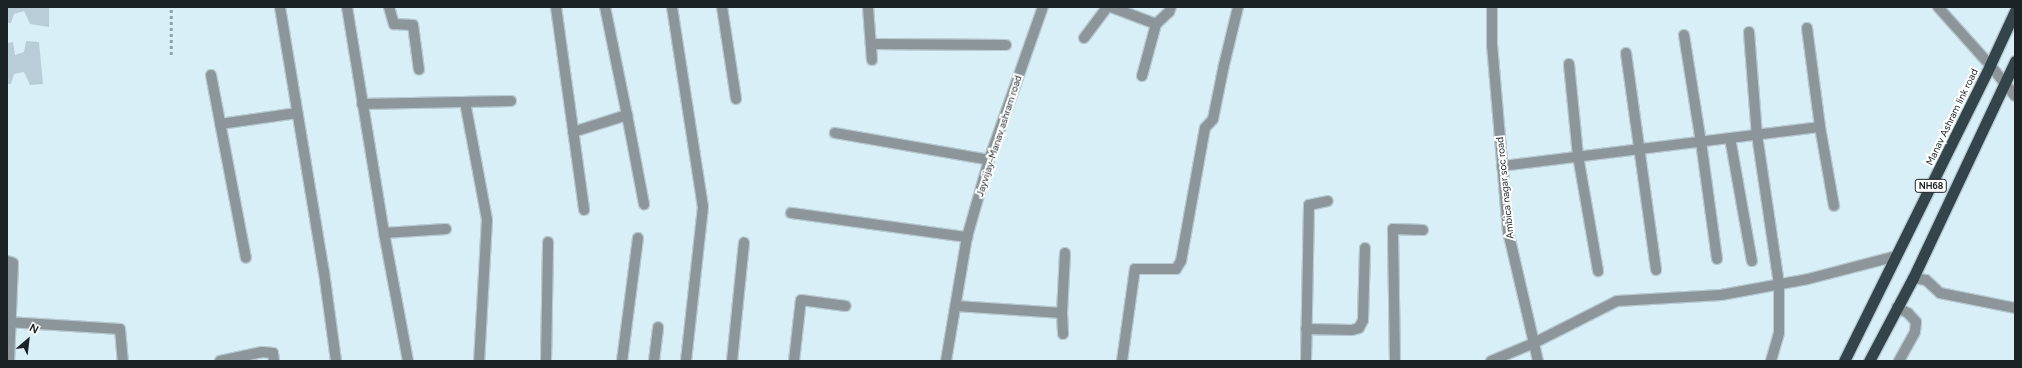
<!DOCTYPE html>
<style>
body{margin:0}
#map{position:relative;width:2022px;height:368px;overflow:hidden;background:#d9eff8;font-family:Figtree,sans-serif}
div>[style]{position:absolute}
.building>*{inset:0;background:#b8cdd7}
.path>*{height:2.5px;margin-top:-1.25px;transform-origin:0;background:repeating-linear-gradient(90deg,#91a1a8 0 3px,transparent 0 6px)}
.roads{filter:drop-shadow(1px 0 #b7cad2) drop-shadow(-1px 0 #b7cad2) drop-shadow(0 1px #b7cad2) drop-shadow(0 -1px #b7cad2)}
.minor>*{height:10px;margin:-5px;padding:0 5px;transform-origin:5px;border-radius:5px;background:#8c9599}
.trunk>*{height:11px;margin:-5.5px;padding:0 5.5px;transform-origin:5.5px;border-radius:5.5px;background:#33444a}
span{translate:-50% -50%;white-space:nowrap;text-align:center;line-height:1.15;-webkit-text-stroke:4px #fff;paint-order:stroke}
.shield-label span{padding:1px 3px;background:#fff;border:1px solid;border-radius:3px;-webkit-text-stroke-width:0}
.shield-label{font-size:9px;color:#1c2327;font-weight:700}
.street-label{font-size:10px;color:#1c2327}
.frame{position:absolute;inset:0;border:8px solid #1c2327;pointer-events:none}
.north{position:absolute;left:8px;top:320px;width:40px;height:40px;-webkit-text-stroke:3px #fff;paint-order:stroke;rotate:28deg;font-size:11px;font-weight:700;line-height:16px;text-align:center;color:#1c2327}
.north::after{content:'';display:block;margin:auto;width:14px;height:18px;background:#1c2327;clip-path:polygon(50% 0,100% 100%,50% 72%,0 100%)}
</style>
<div id="map">
<div class="building">
<div style="clip-path:polygon(7px 7px,49px 7px,49px 27px,30px 24px,24px 11px,14px 14px,11px 23px,7px 23px)"></div>
<div style="clip-path:polygon(26px 41px,39px 42px,43px 84px,30px 85px,24px 72px,14px 74px,11px 84px,7px 84px,7px 43px,13px 42px,15px 55px,24px 52px)"></div>
</div>
<div class="path">
<div style="left:171px;top:55px;width:48px;rotate:-90deg"></div>
</div>
<div class="roads">
<div class="minor">
<div style="left:280px;top:7px;width:269px;rotate:80.6deg"></div>
<div style="left:324px;top:272px;width:90px;rotate:82.3deg"></div>
<div style="left:347px;top:7px;width:229px;rotate:80.7deg"></div>
<div style="left:389px;top:7px;width:18px;rotate:74deg"></div>
<div style="left:394px;top:24px;width:19px;rotate:3deg"></div>
<div style="left:413px;top:25px;width:45px;rotate:82.4deg"></div>
<div style="left:556px;top:7px;width:205px;rotate:82.1deg"></div>
<div style="left:672px;top:7px;width:202px;rotate:81.2deg"></div>
<div style="left:703px;top:207px;width:155px;rotate:96.3deg"></div>
<div style="left:722px;top:7px;width:93px;rotate:81.3deg"></div>
<div style="left:868px;top:7px;width:53px;rotate:85.7deg"></div>
<div style="left:1111px;top:7px;width:48px;rotate:20.7deg"></div>
<div style="left:1938px;top:7px;width:78px;rotate:48.1deg"></div>
<div style="left:1990px;top:65px;width:40px;rotate:51deg"></div>
<div style="left:1807px;top:28px;width:100px;rotate:82.5deg"></div>
<div style="left:1749px;top:32px;width:103px;rotate:85.6deg"></div>
<div style="left:1757px;top:135px;width:151px;rotate:81.6deg"></div>
<div style="left:1779px;top:284px;width:49px;rotate:90deg"></div>
<div style="left:1779px;top:333px;width:29px;rotate:106deg"></div>
<div style="left:1684px;top:35px;width:108px;rotate:81deg"></div>
<div style="left:1701px;top:142px;width:118px;rotate:82.2deg"></div>
<div style="left:1084px;top:38px;width:39px;rotate:-53deg"></div>
<div style="left:871px;top:44px;width:135px;rotate:0.4deg"></div>
<div style="left:1626px;top:53px;width:219px;rotate:82.1deg"></div>
<div style="left:1569px;top:64px;width:92px;rotate:84.4deg"></div>
<div style="left:1578px;top:156px;width:117px;rotate:80.1deg"></div>
<div style="left:211px;top:75px;width:186px;rotate:79.2deg"></div>
<div style="left:1142px;top:76px;width:54px;rotate:-74.9deg"></div>
<div style="left:1156px;top:24px;width:18px;rotate:-43deg"></div>
<div style="left:1169px;top:12px;width:5px;rotate:-68deg"></div>
<div style="left:465px;top:102px;width:120px;rotate:79.4deg"></div>
<div style="left:487px;top:220px;width:141px;rotate:93.2deg"></div>
<div style="left:362px;top:104px;width:149px;rotate:-1.2deg"></div>
<div style="left:627px;top:115px;width:91px;rotate:79.2deg"></div>
<div style="left:220px;top:124px;width:78px;rotate:-8.1deg"></div>
<div style="left:573px;top:132px;width:57px;rotate:-17.5deg"></div>
<div style="left:627px;top:115px;width:110px;rotate:-101.5deg"></div>
<div style="left:835px;top:133px;width:156px;rotate:9.9deg"></div>
<div style="left:1730px;top:138px;width:125px;rotate:79.9deg"></div>
<div style="left:1502px;top:166px;width:320px;rotate:-7deg"></div>
<div style="left:1820px;top:127px;width:80px;rotate:80deg"></div>
<div style="left:791px;top:213px;width:178px;rotate:7.8deg"></div>
<div style="left:7px;top:261px;width:6px;rotate:18deg"></div>
<div style="left:13px;top:263px;width:98px;rotate:92.3deg"></div>
<div style="left:1913px;top:278px;width:13px;rotate:9deg"></div>
<div style="left:1926px;top:280px;width:19px;rotate:43deg"></div>
<div style="left:1940px;top:293px;width:76px;rotate:11.3deg"></div>
<div style="left:956px;top:306px;width:106px;rotate:3.8deg"></div>
<div style="left:1062px;top:313px;width:60px;rotate:-87.1deg"></div>
<div style="left:1897px;top:307px;width:13px;rotate:29deg"></div>
<div style="left:1908px;top:313px;width:12px;rotate:48deg"></div>
<div style="left:1916px;top:322px;width:10px;rotate:96deg"></div>
<div style="left:1915px;top:332px;width:33px;rotate:119deg"></div>
<div style="left:1062px;top:313px;width:21px;rotate:87deg"></div>
<div style="left:7px;top:322px;width:113px;rotate:3.5deg"></div>
<div style="left:120px;top:329px;width:32px;rotate:85deg"></div>
<div style="left:1306px;top:329px;width:46px;rotate:1.2deg"></div>
<div style="left:1352px;top:330px;width:7px;rotate:-16deg"></div>
<div style="left:1359px;top:328px;width:9px;rotate:-63deg"></div>
<div style="left:1363px;top:320px;width:72px;rotate:-88.4deg"></div>
<div style="left:220px;top:361px;width:43px;rotate:-12.1deg"></div>
<div style="left:262px;top:352px;width:11px;rotate:5deg"></div>
<div style="left:273px;top:353px;width:8px;rotate:83deg"></div>
<div style="left:408px;top:361px;width:130px;rotate:-100.6deg"></div>
<div style="left:384px;top:233px;width:62px;rotate:-3.7deg"></div>
<div style="left:546px;top:361px;width:119px;rotate:-89deg"></div>
<div style="left:622px;top:361px;width:124px;rotate:-82.6deg"></div>
<div style="left:654px;top:361px;width:34px;rotate:-83deg"></div>
<div style="left:732px;top:361px;width:119px;rotate:-84.2deg"></div>
<div style="left:794px;top:361px;width:61px;rotate:-83.5deg"></div>
<div style="left:801px;top:300px;width:45px;rotate:7.6deg"></div>
<div style="left:946px;top:361px;width:126px;rotate:-80.4deg"></div>
<div style="left:967px;top:237px;width:80px;rotate:-74.1deg"></div>
<div style="left:989px;top:160px;width:162px;rotate:-70.6deg"></div>
<div style="left:1122px;top:361px;width:93px;rotate:-82deg"></div>
<div style="left:1135px;top:269px;width:41px"></div>
<div style="left:1176px;top:269px;width:9px;rotate:-58deg"></div>
<div style="left:1181px;top:261px;width:135px;rotate:-79.8deg"></div>
<div style="left:1205px;top:128px;width:12px;rotate:-48deg"></div>
<div style="left:1213px;top:119px;width:55px;rotate:-78.5deg"></div>
<div style="left:1224px;top:65px;width:60px;rotate:-76.4deg"></div>
<div style="left:1306px;top:361px;width:156px;rotate:-88.9deg"></div>
<div style="left:1309px;top:205px;width:19px;rotate:-12deg"></div>
<div style="left:1395px;top:361px;width:132px;rotate:-90.9deg"></div>
<div style="left:1393px;top:229px;width:30px;rotate:2deg"></div>
<div style="left:1491px;top:361px;width:47px;rotate:-22.7deg"></div>
<div style="left:1534px;top:343px;width:115px;rotate:-103.1deg"></div>
<div style="left:1508px;top:231px;width:186px;rotate:-94.9deg"></div>
<div style="left:1492px;top:46px;width:39px;rotate:-90deg"></div>
<div style="left:1538px;top:361px;width:18px;rotate:-103deg"></div>
<div style="left:1534px;top:343px;width:93px;rotate:-26.8deg"></div>
<div style="left:1617px;top:301px;width:104px;rotate:-3.3deg"></div>
<div style="left:1721px;top:295px;width:88px;rotate:-10.4deg"></div>
<div style="left:1808px;top:279px;width:91px;rotate:-14.6deg"></div>
</div>
<div class="trunk">
<div style="left:1844px;top:361px;width:330px;rotate:-63.7deg"></div>
<div style="left:1990px;top:65px;width:60px;rotate:-65.2deg"></div>
<div style="left:1869px;top:361px;width:94px;rotate:-62.1deg"></div>
<div style="left:1913px;top:278px;width:240px;rotate:-64.8deg"></div>
</div>
</div>
<div class="shield-label">
<span style="left:1931px;top:186px">NH68</span>
</div>
<div class="street-label">
<span style="left:1952px;top:117px;rotate:-64deg">Manav Ashram link road</span>
<span style="left:999px;top:136px;rotate:-72deg">Jayvijay-Manav ashram road</span>
<span style="left:1505px;top:188px;rotate:-96deg">Ambica nagar soc road</span>
</div>
<div class="frame"></div>
<div class="north">N</div>
</div>
